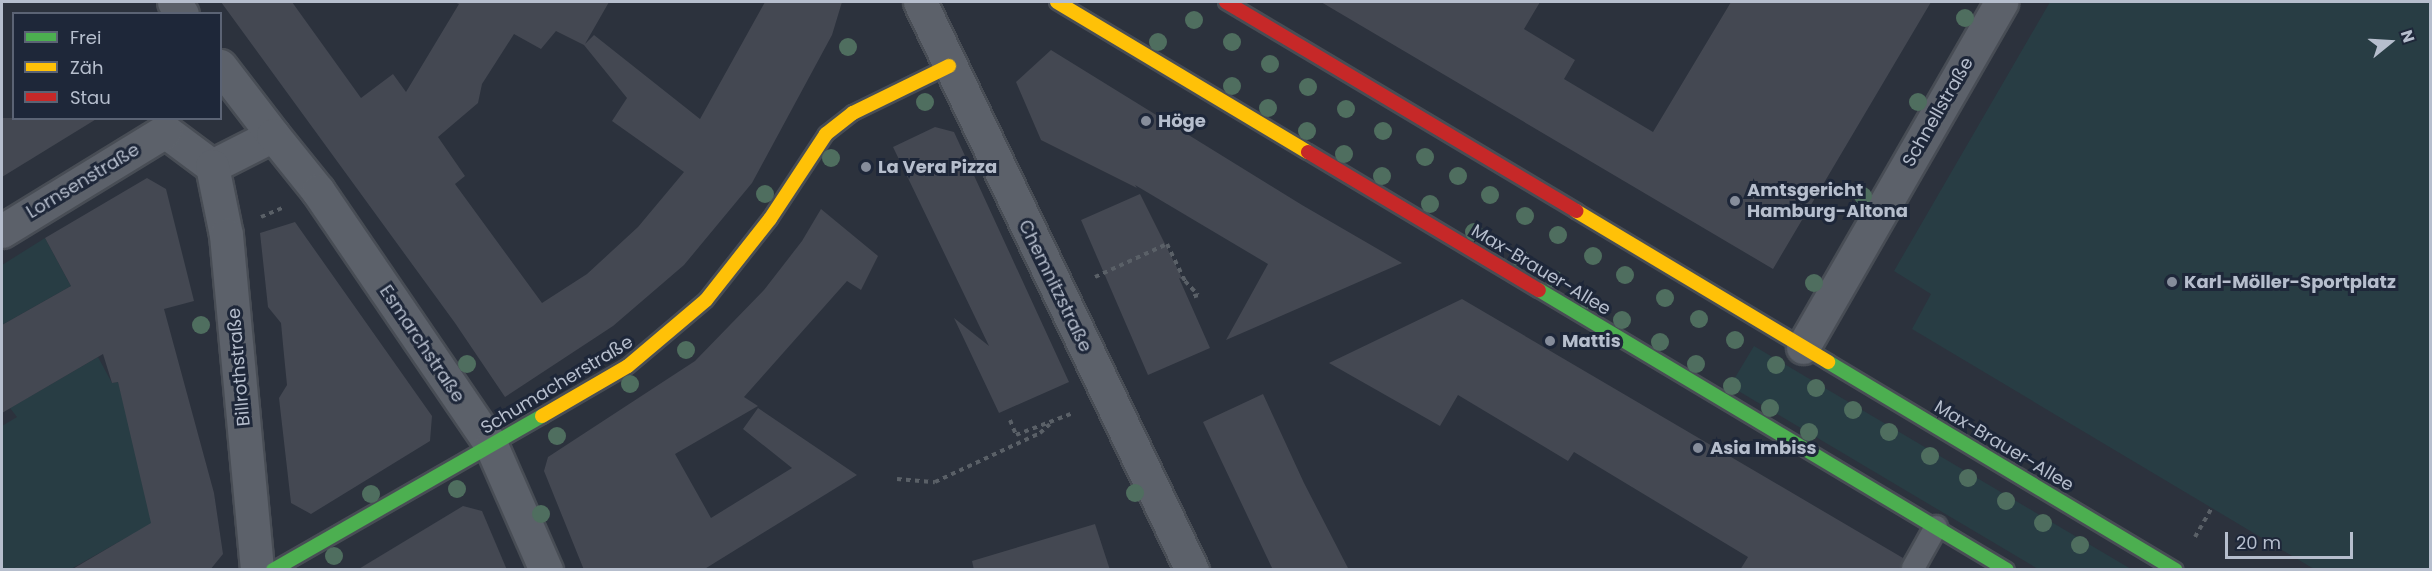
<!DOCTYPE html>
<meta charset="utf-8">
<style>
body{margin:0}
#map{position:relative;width:2432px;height:571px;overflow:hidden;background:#2c323d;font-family:Poppins,sans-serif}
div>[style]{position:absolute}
.green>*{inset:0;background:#283d44}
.building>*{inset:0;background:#444852}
.path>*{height:4px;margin-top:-2px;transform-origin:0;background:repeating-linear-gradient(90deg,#5a6067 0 4.5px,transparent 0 9px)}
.roads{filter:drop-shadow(2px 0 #484d55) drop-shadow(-2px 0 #484d55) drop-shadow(0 2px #484d55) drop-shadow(0 -2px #484d55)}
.lane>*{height:22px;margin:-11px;padding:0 11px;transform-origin:11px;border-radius:11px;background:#5c616a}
.street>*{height:33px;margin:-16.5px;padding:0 16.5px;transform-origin:16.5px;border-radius:16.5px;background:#5c616a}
.fast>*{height:14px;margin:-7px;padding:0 7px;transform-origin:7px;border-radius:7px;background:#4caf50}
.slow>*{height:14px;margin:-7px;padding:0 7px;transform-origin:7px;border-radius:7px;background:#ffc107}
.jam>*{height:14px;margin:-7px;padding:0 7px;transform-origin:7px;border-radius:7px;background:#c62828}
.trees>*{width:18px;height:18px;margin:-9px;border-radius:50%;background:#4f6e5f}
.dots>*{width:16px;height:16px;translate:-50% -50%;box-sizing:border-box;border:3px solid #1e2739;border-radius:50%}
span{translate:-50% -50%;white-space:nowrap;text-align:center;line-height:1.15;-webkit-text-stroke:6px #1e2739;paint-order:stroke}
.street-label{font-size:18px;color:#b6becd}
.poi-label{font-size:18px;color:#b6becd;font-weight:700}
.left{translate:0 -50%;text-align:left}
.frame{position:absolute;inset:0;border:3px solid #b6becd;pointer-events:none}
.legend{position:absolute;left:12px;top:12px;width:210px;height:108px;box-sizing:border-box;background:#1e2739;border:2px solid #5b6374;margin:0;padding:8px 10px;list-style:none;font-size:18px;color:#b6becd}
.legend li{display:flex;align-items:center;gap:12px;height:30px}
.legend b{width:30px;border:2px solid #5b6374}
.north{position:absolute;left:2360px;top:12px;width:60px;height:60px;-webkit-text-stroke:4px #1e2739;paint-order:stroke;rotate:72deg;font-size:16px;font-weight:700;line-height:24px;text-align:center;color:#b6becd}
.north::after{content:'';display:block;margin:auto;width:21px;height:27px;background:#b6becd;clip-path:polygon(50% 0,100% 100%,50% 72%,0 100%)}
.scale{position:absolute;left:2225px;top:532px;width:128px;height:27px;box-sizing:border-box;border:3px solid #b6becd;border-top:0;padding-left:8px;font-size:18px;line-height:21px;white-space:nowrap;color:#b6becd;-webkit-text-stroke:4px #1e2739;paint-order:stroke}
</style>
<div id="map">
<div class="green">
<div style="clip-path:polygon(2050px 2px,2430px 2px,2430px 569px,2314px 569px,1912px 329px,1931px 294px,1894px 271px)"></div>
<div style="clip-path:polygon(45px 238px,71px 286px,2px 325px,2px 265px)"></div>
<div style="clip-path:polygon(1754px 346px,2131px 569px,2038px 569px,1730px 386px)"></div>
<div style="clip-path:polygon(98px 357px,112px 383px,118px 382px,153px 501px,152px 532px,131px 535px,71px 569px,2px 570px,2px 426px,17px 417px,10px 408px)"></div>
</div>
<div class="building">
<div style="clip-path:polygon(evenodd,221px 2px,292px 2px,361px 98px,393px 74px,406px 92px,459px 4px,454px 2px,609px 2px,585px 44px,594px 35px,700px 119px,765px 2px,842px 2px,832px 35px,752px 183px,684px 265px,613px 326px,505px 397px,455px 323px,221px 2px,556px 31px,584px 45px,627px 98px,612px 121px,684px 172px,638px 227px,587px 274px,542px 303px,455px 184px,465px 176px,438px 137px,478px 103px,482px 84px,514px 34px,541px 49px,556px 31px)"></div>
<div style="clip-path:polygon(1321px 2px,1540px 2px,1524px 29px,1575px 60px,1564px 79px,1653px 132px,1731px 2px,1931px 2px,1773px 269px)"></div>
<div style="clip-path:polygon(1051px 50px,1302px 205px,1402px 263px,1226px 340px,1268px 264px,1135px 185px,1137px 188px,1041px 140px,1016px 82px)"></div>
<div style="clip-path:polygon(2px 118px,98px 118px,2px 177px)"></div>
<div style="clip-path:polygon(935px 127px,954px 132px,1069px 382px,999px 413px,954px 318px,989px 346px,893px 147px)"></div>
<div style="clip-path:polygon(147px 178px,166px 189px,194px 301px,164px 309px,214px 493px,223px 554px,210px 570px,71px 570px,151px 523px,118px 382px,112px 383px,103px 354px,2px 413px,2px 325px,71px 286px,45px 238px)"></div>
<div style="clip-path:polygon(1140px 194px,1183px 280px,1179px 278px,1210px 348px,1148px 375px,1081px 220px)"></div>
<div style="clip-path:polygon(821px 209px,878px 256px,861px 290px,847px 281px,744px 397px,758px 406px,675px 454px,711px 518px,792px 468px,743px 429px,758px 408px,857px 475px,703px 570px,584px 570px,544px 471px,548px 457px,695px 361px,764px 290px,802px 241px)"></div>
<div style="clip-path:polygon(295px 222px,432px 416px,430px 441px,311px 514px,291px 503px,279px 398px,287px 385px,284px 355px,281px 323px,268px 307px,260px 233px)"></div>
<div style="clip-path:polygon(1462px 299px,1903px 558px,1900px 570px,1740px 570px,1748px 557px,1574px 452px,1568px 461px,1458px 395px,1440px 426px,1329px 363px)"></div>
<div style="clip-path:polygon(1263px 394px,1304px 483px,1349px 570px,1273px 570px,1203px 422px)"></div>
<div style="clip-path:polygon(463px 506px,482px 511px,507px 570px,357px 570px)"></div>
<div style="clip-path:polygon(1095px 524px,1110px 570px,974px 570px,972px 561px)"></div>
</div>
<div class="path">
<div style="left:261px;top:217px;width:23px;rotate:-23deg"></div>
<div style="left:1095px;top:277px;width:79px;rotate:-24.6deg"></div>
<div style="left:1167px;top:244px;width:41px;rotate:64.1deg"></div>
<div style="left:1185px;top:281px;width:19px;rotate:47deg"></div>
<div style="left:1198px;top:295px;width:6px;rotate:162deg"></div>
<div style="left:1010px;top:420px;width:16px;rotate:68deg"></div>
<div style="left:1016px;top:435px;width:61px;rotate:-21.1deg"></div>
<div style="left:897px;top:479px;width:38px;rotate:5deg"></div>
<div style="left:935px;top:482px;width:116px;rotate:-25deg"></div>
<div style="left:1040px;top:433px;width:13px;rotate:-42deg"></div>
<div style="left:2195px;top:537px;width:32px;rotate:-60deg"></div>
</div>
<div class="roads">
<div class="lane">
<div style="left:1913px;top:568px;width:47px;rotate:-60.7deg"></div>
</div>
<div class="street">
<div style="left:174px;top:2px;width:14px;rotate:56deg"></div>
<div style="left:920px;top:2px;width:630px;rotate:64.41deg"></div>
<div style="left:165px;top:131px;width:59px;rotate:36.7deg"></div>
<div style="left:212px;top:166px;width:68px;rotate:-26.9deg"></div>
<div style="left:273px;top:135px;width:87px;rotate:-127.5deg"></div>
<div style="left:273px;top:135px;width:72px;rotate:51.2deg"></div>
<div style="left:318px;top:191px;width:307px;rotate:55.7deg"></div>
<div style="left:491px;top:445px;width:137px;rotate:66.3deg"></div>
<div style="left:212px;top:166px;width:70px;rotate:78.5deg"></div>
<div style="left:226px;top:235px;width:336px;rotate:84.7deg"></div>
<div style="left:2px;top:231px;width:191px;rotate:-31.5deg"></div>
<div style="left:1803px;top:347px;width:398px;rotate:-60.1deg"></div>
</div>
<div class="fast">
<div style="left:1539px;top:290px;width:545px;rotate:30.89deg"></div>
<div style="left:1828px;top:362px;width:405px;rotate:30.9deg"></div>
<div style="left:273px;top:570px;width:310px;rotate:-29.8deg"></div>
</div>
<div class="slow">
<div style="left:1057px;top:2px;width:292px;rotate:30.9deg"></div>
<div style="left:1576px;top:211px;width:294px;rotate:30.9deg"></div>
<div style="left:542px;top:416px;width:99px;rotate:-30.2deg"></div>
<div style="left:628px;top:366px;width:102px;rotate:-40.2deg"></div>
<div style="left:706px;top:300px;width:103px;rotate:-51.7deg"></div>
<div style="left:770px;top:219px;width:102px;rotate:-56.6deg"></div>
<div style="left:826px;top:134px;width:34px;rotate:-38deg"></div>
<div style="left:853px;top:113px;width:107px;rotate:-26.1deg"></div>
</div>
<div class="jam">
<div style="left:1226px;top:2px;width:408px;rotate:30.8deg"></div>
<div style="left:1308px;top:152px;width:269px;rotate:30.9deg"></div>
</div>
</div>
<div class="trees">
<div style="left:1965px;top:18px"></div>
<div style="left:1194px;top:20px"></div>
<div style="left:1158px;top:42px"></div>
<div style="left:1232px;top:42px"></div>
<div style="left:848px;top:47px"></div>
<div style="left:1270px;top:64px"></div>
<div style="left:1232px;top:86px"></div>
<div style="left:1308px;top:87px"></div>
<div style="left:925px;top:102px"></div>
<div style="left:1918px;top:102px"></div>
<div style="left:1268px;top:108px"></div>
<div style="left:1346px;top:109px"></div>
<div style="left:1307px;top:131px"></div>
<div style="left:1383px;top:131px"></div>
<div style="left:1344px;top:154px"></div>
<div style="left:1425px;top:157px"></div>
<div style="left:831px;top:158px"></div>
<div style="left:1382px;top:176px"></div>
<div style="left:1458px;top:176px"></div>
<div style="left:765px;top:194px"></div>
<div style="left:1490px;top:195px"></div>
<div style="left:1863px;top:196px"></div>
<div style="left:1430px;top:204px"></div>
<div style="left:1525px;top:216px"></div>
<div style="left:1474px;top:232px"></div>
<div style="left:1558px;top:235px"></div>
<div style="left:1593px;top:256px"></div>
<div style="left:1520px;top:258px"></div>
<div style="left:1625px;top:275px"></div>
<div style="left:1554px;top:279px"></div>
<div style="left:1814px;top:283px"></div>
<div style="left:1665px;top:298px"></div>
<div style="left:1588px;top:300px"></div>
<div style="left:1699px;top:319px"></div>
<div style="left:1622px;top:320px"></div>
<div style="left:201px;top:325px"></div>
<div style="left:1735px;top:340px"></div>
<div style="left:1660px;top:342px"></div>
<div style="left:686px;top:350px"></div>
<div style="left:467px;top:364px"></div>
<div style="left:1696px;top:364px"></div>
<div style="left:1776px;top:365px"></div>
<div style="left:630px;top:384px"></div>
<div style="left:1732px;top:386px"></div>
<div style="left:1816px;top:388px"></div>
<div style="left:1770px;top:408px"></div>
<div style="left:1853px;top:410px"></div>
<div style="left:1809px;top:432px"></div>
<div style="left:1889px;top:432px"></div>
<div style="left:557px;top:436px"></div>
<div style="left:1930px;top:456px"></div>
<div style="left:1968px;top:478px"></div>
<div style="left:457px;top:489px"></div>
<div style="left:1135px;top:493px"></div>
<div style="left:371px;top:494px"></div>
<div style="left:2006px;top:501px"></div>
<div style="left:541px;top:514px"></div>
<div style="left:2043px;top:523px"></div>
<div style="left:2080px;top:545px"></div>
<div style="left:334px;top:556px"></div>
</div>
<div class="dots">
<div style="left:1146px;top:121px;background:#868d9b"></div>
<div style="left:866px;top:167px;background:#868d9b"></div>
<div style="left:1735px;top:201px;background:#868d9b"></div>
<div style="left:2172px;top:282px;background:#868d9b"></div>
<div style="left:1550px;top:341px;background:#868d9b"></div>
<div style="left:1698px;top:448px;background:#868d9b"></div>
</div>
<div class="street-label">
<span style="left:1938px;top:112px;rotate:-60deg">Schnellstraße</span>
<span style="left:83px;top:181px;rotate:-31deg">Lornsenstraße</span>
<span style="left:1541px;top:270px;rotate:31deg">Max-Brauer-Allee</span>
<span style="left:1055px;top:286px;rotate:64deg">Chemnitzstraße</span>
<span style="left:422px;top:344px;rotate:56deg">Esmarchstraße</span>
<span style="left:239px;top:367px;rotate:-95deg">Billrothstraße</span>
<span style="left:557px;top:385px;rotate:-31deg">Schumacherstraße</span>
<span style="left:2004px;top:446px;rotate:31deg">Max-Brauer-Allee</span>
</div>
<div class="poi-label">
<span class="left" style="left:1158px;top:121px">Höge</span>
<span class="left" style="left:878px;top:167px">La Vera Pizza</span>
<span class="left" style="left:1747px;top:201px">Amtsgericht<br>Hamburg-Altona</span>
<span class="left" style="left:2184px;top:282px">Karl-Möller-Sportplatz</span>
<span class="left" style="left:1562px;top:341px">Mattis</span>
<span class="left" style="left:1710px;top:448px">Asia Imbiss</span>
</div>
<div class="frame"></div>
<ul class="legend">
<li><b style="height:8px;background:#4caf50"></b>Frei</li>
<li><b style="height:8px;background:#ffc107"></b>Zäh</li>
<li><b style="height:8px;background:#c62828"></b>Stau</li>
</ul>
<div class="north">N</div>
<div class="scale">20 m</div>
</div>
